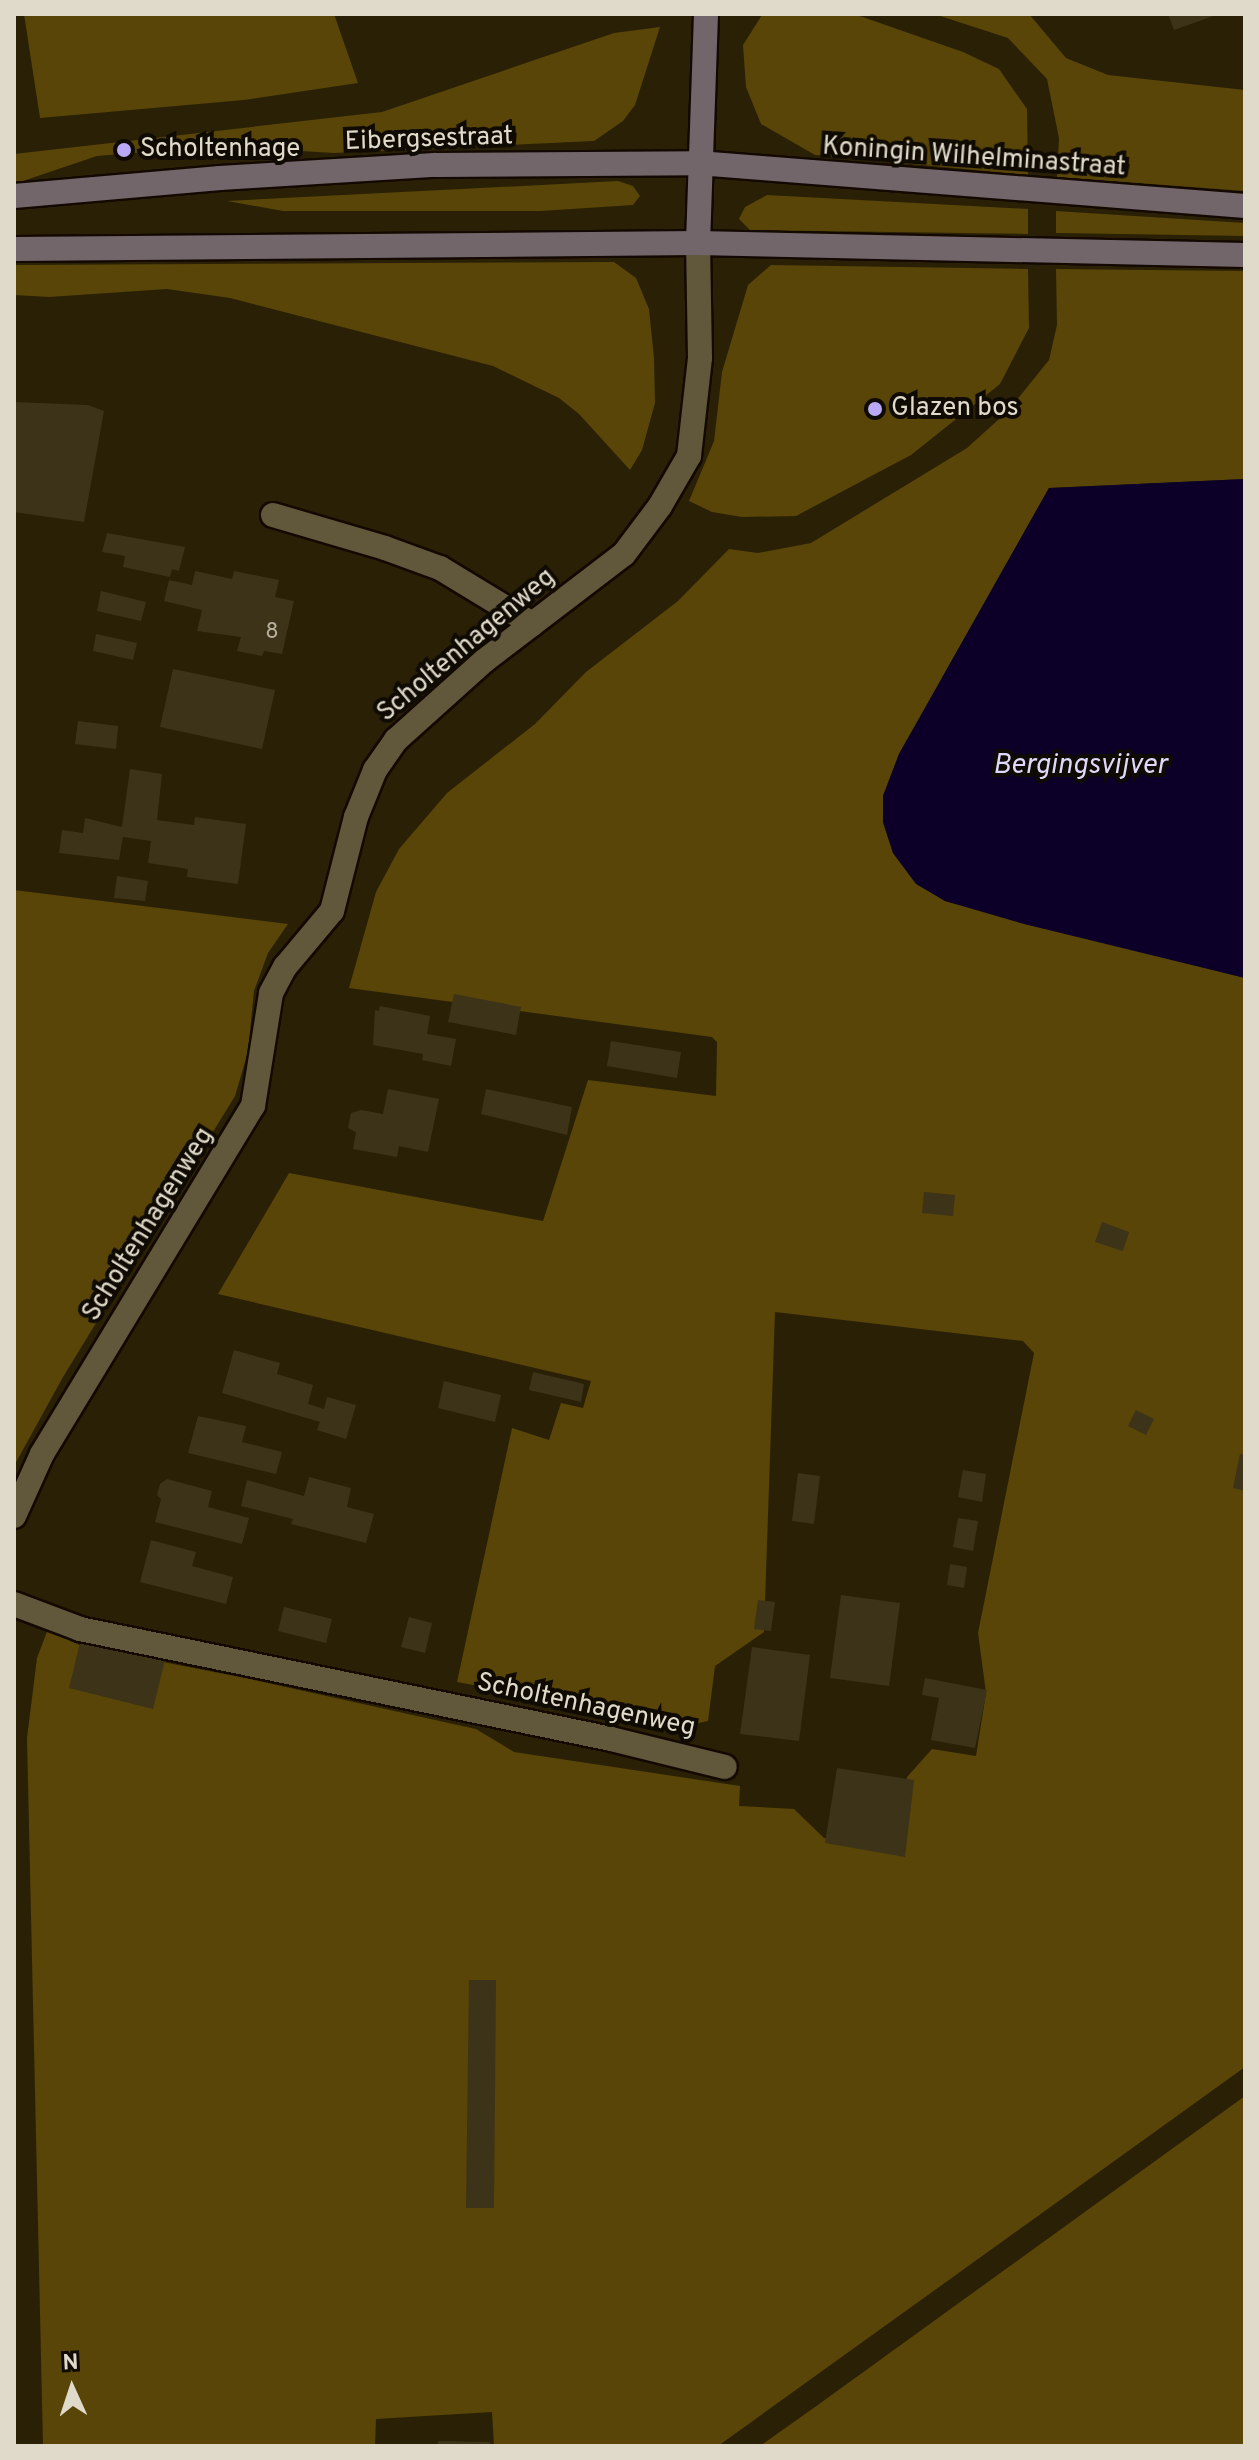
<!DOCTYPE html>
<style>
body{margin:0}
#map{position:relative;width:1259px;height:2460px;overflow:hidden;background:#2a2005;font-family:Overpass,sans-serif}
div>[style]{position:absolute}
.green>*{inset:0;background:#584507}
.water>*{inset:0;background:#0d0028}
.building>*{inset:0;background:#3d3318}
.roads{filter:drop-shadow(2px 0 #130900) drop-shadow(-2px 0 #130900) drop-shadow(0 2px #130900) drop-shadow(0 -2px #130900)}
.lane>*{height:24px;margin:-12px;padding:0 12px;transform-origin:12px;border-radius:12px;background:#61573b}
.street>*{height:24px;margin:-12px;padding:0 12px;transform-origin:12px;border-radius:12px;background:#61573b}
.secondary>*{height:24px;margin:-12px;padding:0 12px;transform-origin:12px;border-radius:12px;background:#73666b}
.dots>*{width:22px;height:22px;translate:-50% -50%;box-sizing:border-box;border:4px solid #0f0b02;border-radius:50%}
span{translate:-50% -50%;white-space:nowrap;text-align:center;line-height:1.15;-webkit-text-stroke:8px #0f0b02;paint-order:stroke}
.number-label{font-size:22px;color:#b7b09e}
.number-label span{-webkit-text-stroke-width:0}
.street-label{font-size:26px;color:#e0dacb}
.poi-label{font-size:26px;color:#e0dacb}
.left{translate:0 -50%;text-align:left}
.water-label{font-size:28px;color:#ded8fa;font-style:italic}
.frame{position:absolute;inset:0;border:16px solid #e0dacb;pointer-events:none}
.north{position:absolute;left:32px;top:2348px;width:80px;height:80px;-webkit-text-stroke:6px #0f0b02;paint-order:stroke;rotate:357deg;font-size:22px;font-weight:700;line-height:32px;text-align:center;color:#e0dacb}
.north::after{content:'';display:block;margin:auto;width:28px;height:36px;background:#e0dacb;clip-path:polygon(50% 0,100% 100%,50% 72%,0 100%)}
</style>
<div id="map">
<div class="green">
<div style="clip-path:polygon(24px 14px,334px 14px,358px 83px,244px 100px,40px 118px)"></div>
<div style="clip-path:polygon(854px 14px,963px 52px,999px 69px,1027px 109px,1028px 175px,815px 155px,761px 124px,746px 87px,743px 45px,762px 15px)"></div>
<div style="clip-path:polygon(934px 14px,1029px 14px,1066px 58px,1108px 75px,1245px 90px,1245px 191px,1057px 177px,1059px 138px,1047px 79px,1008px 38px)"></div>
<div style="clip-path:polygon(660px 27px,635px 105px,623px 121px,594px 141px,334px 153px,219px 146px,97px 156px,14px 184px,14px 154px,382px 112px,614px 33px)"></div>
<div style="clip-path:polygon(618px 181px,633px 186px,640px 196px,633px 205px,541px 211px,283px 211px,227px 201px)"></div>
<div style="clip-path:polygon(767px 195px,1028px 209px,1028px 234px,750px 230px,739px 219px,745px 207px)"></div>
<div style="clip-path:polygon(1056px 211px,1245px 223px,1245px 236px,1056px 233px)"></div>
<div style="clip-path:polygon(614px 262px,636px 278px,649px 309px,654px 358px,655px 403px,642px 450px,630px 470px,579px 414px,559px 398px,493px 366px,230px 298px,167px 289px,49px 297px,14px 295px,14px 265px)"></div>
<div style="clip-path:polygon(771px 265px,1028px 269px,1029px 328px,1000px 384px,911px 455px,796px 516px,742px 517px,712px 512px,689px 501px,714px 441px,722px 372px,748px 285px)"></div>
<div style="clip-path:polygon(1056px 269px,1245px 271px,1245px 479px,1049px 488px,899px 754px,883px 796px,883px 822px,893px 853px,916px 883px,945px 901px,1245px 978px,1245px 2067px,718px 2446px,494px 2446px,492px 2412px,376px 2419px,375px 2446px,43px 2446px,27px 1738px,37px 1658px,48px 1629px,81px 1646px,250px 1679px,476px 1729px,514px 1752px,740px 1786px,739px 1806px,794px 1809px,824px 1838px,905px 1839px,907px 1777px,932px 1749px,976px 1756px,986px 1693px,978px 1633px,1034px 1353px,1023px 1341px,775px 1312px,764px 1632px,715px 1666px,708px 1721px,690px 1725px,457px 1682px,512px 1428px,549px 1440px,561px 1403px,583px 1408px,591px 1381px,218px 1294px,289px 1173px,543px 1221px,588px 1080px,716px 1096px,717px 1042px,712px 1037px,349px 988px,376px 892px,399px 849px,447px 793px,535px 724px,586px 672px,678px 601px,729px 549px,758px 553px,811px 543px,967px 448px,1008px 411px,1049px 360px,1057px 325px)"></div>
<div style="clip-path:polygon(14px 890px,288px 924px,268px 953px,254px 991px,248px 1052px,235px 1096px,63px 1377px,14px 1466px)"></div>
<div style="clip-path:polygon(1245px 2096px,1245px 2446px,760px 2446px,815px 2407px)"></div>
</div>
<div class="water">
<div style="clip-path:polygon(1245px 479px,1245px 978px,1024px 924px,945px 901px,916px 884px,893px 853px,883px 822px,883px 796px,899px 754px,1049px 488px)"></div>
</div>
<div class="building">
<div style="clip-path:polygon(1168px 14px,1219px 14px,1174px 30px)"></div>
<div style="clip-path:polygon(14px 402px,88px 405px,104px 411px,84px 522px,14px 512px)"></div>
<div style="clip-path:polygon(107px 533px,185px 547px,179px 571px,172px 569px,170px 577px,123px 567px,125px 556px,102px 552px)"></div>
<div style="clip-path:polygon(195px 571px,232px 579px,234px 571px,279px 580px,275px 597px,294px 601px,282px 654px,264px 651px,262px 656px,237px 651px,241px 637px,197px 631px,202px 610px,164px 601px,169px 580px,192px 585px)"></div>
<div style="clip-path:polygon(101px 591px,146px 602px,141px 621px,97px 611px)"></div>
<div style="clip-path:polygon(96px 634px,137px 643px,133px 660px,93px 651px)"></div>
<div style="clip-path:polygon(173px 669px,275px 690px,262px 749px,160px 727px)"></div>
<div style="clip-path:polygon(78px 721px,118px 726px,116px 749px,75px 744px)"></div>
<div style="clip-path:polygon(130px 769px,162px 774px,157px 820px,194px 825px,195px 817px,246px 824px,238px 884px,187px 877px,188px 869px,148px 863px,151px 841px,123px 837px,119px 860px,59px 853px,62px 830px,83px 833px,85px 818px,122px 827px)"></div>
<div style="clip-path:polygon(117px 876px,148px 881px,145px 901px,114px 898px)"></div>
<div style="clip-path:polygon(454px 994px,521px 1007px,516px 1035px,448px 1022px)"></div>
<div style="clip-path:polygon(380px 1006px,430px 1016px,427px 1034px,456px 1039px,451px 1066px,422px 1060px,423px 1054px,373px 1045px,375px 1010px,379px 1011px)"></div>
<div style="clip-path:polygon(611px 1041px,681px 1052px,677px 1078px,607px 1066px)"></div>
<div style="clip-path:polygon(388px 1089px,439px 1099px,428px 1152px,399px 1146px,397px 1157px,353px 1149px,356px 1132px,348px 1128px,351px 1113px,361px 1110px,383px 1114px)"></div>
<div style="clip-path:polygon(486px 1089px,572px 1107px,567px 1135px,481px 1114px)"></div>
<div style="clip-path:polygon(924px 1192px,955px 1195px,953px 1216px,922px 1213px)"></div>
<div style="clip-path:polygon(1102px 1222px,1129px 1232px,1123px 1251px,1095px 1242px)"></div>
<div style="clip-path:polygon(234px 1350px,280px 1363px,277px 1374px,313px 1385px,308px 1404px,324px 1409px,327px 1397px,356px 1405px,346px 1439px,317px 1430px,320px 1422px,222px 1393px)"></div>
<div style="clip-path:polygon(533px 1372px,584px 1384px,581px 1402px,529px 1390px)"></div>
<div style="clip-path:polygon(444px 1381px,501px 1395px,495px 1422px,438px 1408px)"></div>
<div style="clip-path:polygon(1136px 1410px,1154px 1419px,1146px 1435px,1128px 1426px)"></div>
<div style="clip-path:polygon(198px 1416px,246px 1426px,242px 1442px,282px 1452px,276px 1474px,188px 1453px)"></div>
<div style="clip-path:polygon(1240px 1454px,1245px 1455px,1245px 1491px,1233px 1488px)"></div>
<div style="clip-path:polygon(963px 1470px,986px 1474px,982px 1502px,958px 1497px)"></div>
<div style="clip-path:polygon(798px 1473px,820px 1476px,814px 1524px,792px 1521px)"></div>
<div style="clip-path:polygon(309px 1477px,351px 1488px,347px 1507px,374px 1514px,366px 1543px,291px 1524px,293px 1519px,241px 1506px,247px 1480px,304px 1496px)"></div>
<div style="clip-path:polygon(167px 1479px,212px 1491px,208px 1507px,249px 1518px,242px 1544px,155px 1522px,161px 1499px,157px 1495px,160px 1484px)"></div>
<div style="clip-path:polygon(958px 1518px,978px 1521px,973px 1551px,953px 1547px)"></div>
<div style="clip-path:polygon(151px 1540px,196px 1552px,192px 1566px,233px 1577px,226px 1604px,140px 1582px)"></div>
<div style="clip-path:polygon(950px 1564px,967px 1567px,964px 1588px,947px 1585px)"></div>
<div style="clip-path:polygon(841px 1595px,900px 1603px,889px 1686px,830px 1678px)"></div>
<div style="clip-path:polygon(758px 1600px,775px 1602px,771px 1631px,754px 1629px)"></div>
<div style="clip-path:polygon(284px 1607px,332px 1619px,326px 1643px,278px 1631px)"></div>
<div style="clip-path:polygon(409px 1617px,432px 1623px,425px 1653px,401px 1647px)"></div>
<div style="clip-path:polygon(81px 1639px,165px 1660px,153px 1709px,69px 1688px)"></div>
<div style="clip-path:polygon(752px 1647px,810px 1655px,799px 1741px,740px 1734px)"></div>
<div style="clip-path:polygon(925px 1678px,987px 1690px,975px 1748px,931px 1740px,939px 1698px,922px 1695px)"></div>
<div style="clip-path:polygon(837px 1768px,914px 1780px,905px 1857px,825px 1843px)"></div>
<div style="clip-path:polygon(469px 1980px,496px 1980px,494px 2208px,466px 2208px)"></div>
<div style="clip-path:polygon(438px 2441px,490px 2442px,490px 2446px,438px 2446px)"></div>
</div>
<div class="roads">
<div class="lane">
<div style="left:273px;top:515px;width:117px;rotate:16.4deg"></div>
<div style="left:385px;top:548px;width:59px;rotate:20deg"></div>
<div style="left:440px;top:568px;width:108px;rotate:31.3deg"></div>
<div style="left:14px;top:1604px;width:71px;rotate:20.7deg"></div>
<div style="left:80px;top:1629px;width:542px;rotate:11.7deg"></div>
<div style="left:611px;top:1739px;width:117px;rotate:13.8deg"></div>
</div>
<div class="street">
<div style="left:14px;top:1516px;width:68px;rotate:-65.7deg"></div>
<div style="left:42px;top:1454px;width:407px;rotate:-58.8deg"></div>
<div style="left:253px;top:1106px;width:114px;rotate:-80.9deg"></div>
<div style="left:271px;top:993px;width:30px;rotate:-62deg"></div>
<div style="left:285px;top:967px;width:73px;rotate:-50deg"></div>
<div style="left:332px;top:911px;width:97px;rotate:-75.7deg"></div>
<div style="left:356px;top:817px;width:51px;rotate:-68deg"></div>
<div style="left:375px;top:770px;width:37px;rotate:-55deg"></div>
<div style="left:396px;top:740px;width:118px;rotate:-41.9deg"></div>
<div style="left:484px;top:661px;width:176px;rotate:-37.4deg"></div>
<div style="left:624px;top:554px;width:60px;rotate:-53.1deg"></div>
<div style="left:660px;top:506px;width:58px;rotate:-59.9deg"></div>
<div style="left:689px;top:456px;width:99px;rotate:-83.6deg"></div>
<div style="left:700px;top:358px;width:115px;rotate:-91deg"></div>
</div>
<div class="secondary">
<div style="left:14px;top:196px;width:207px;rotate:-5deg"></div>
<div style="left:220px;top:178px;width:215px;rotate:-3.5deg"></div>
<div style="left:435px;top:165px;width:263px;rotate:-0.4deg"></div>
<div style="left:698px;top:163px;width:549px;rotate:4.49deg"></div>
<div style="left:698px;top:243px;width:229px;rotate:-88deg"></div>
<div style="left:14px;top:249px;width:684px;rotate:-0.5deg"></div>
<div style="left:698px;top:243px;width:547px;rotate:1.26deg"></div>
</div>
</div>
<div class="dots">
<div style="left:124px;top:150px;background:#baaaf6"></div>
<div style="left:875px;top:409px;background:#baaaf6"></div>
</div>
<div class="number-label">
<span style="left:272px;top:633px">8</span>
</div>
<div class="street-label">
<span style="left:429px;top:140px;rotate:-2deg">Eibergsestraat</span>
<span style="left:974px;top:158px;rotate:4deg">Koningin Wilhelminastraat</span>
<span style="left:467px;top:646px;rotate:-40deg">Scholtenhagenweg</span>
<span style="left:149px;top:1225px;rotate:-58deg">Scholtenhagenweg</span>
<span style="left:586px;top:1706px;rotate:12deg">Scholtenhagenweg</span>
</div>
<div class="poi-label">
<span class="left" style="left:140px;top:150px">Scholtenhage</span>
<span class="left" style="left:891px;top:409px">Glazen bos</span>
</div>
<div class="water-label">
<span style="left:1080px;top:766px">Bergingsvijver</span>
</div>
<div class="frame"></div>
<div class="north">N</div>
</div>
